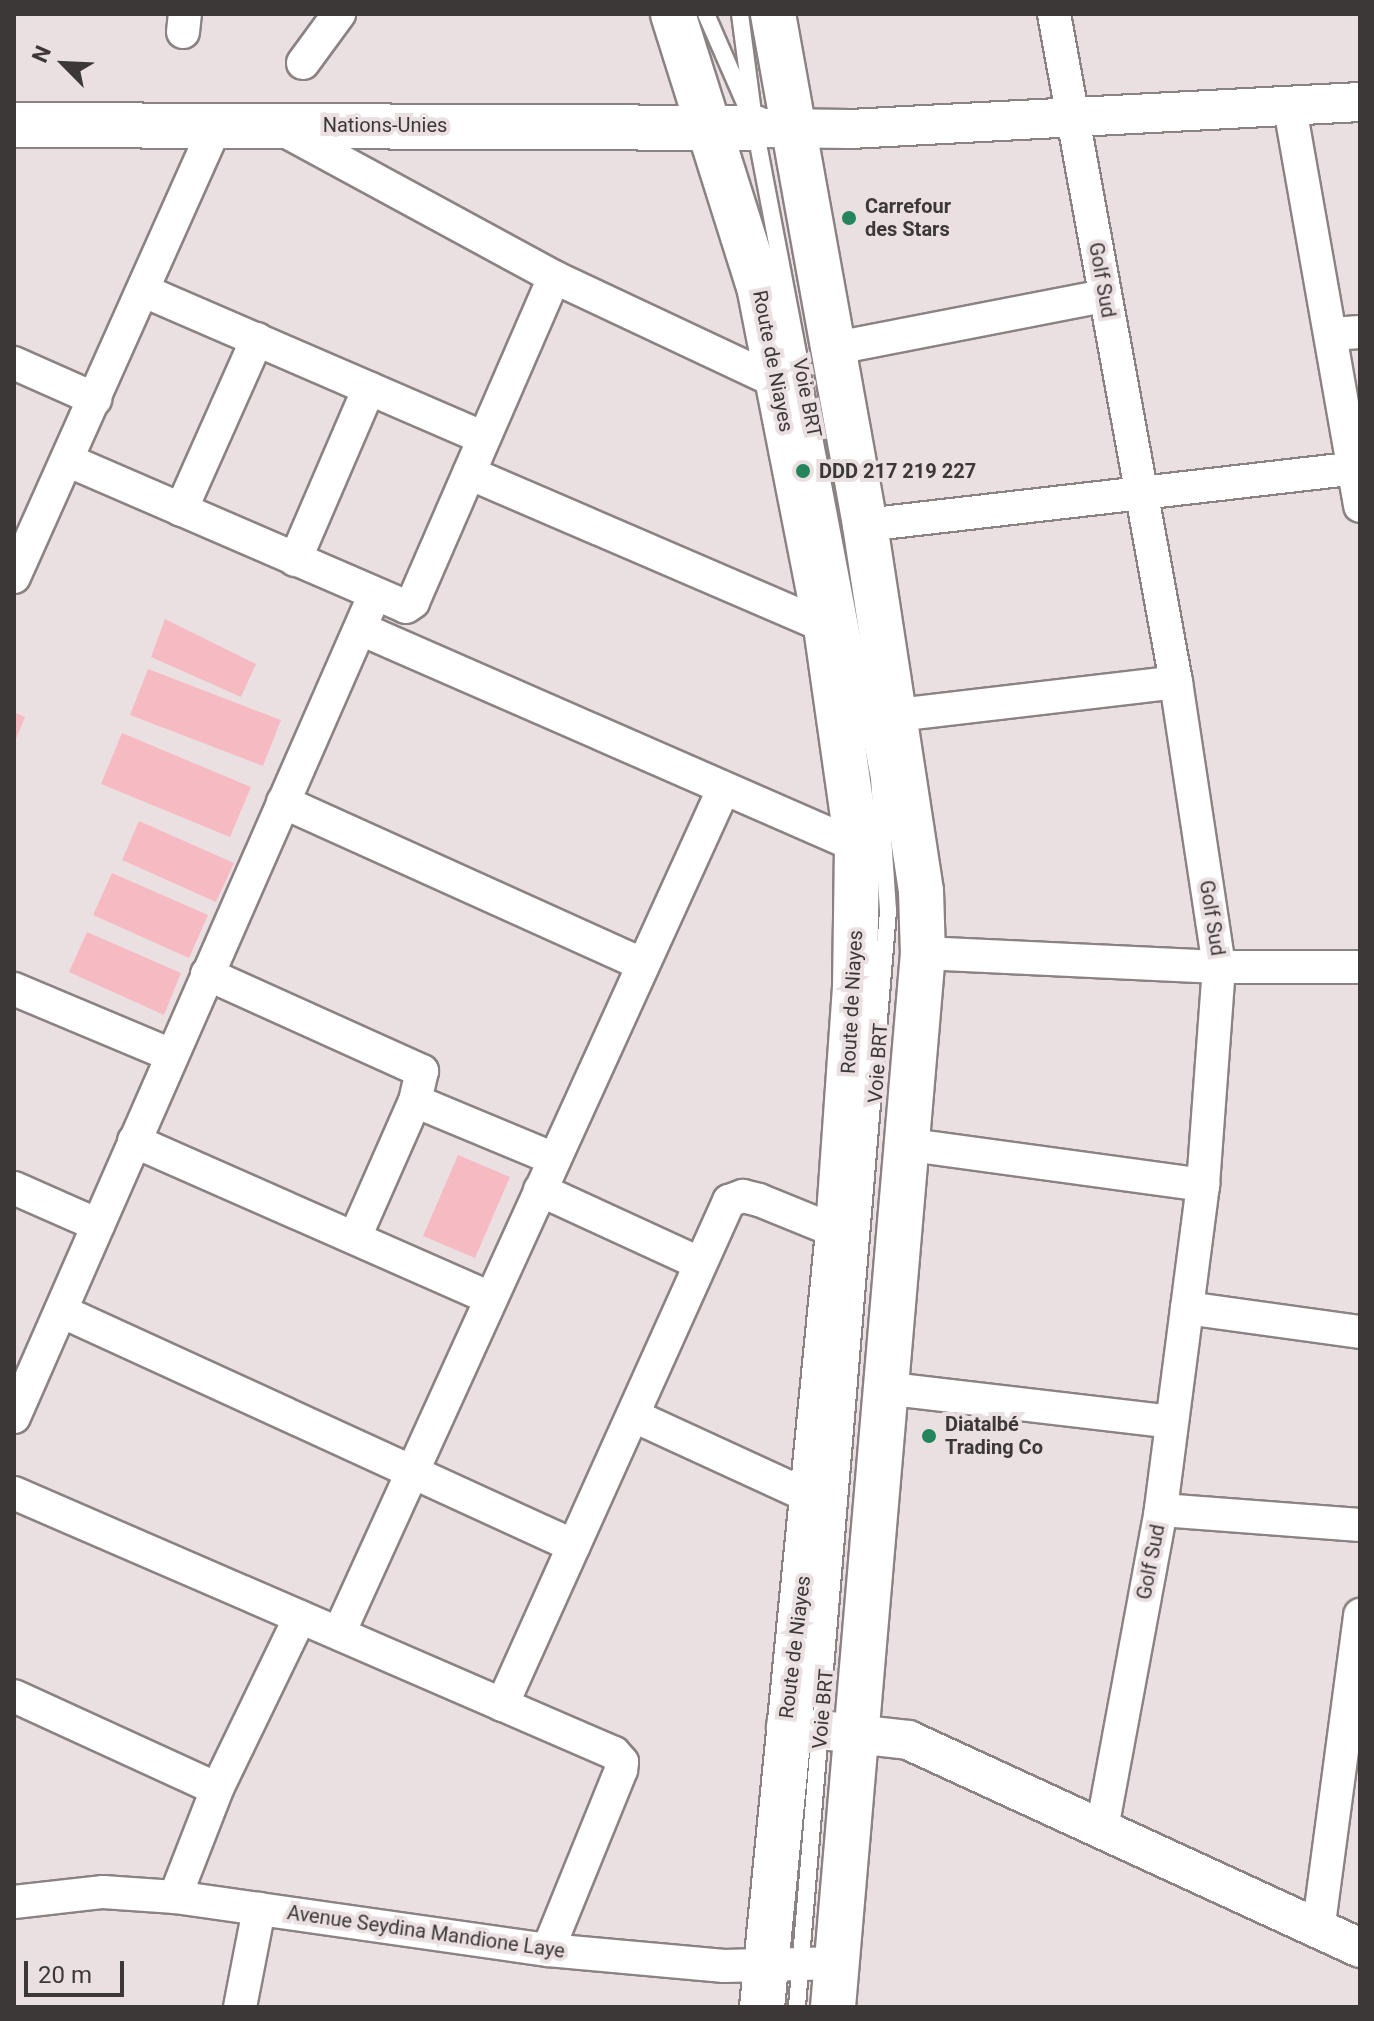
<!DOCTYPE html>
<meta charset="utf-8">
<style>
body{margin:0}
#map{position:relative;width:1374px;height:2021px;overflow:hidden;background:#ebe0e1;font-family:Roboto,sans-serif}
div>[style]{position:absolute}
.building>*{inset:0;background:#f6bac3}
.roads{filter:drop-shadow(2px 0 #8b8283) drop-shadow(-2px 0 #8b8283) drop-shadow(0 2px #8b8283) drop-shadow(0 -2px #8b8283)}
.service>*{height:16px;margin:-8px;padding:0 8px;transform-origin:8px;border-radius:8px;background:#fff}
.minor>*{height:32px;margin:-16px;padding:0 16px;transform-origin:16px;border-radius:16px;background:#fff}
.tertiary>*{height:38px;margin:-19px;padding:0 19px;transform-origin:19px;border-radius:19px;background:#fff}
.secondary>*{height:44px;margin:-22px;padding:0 22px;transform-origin:22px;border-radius:22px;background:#fff}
.primary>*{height:44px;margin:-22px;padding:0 22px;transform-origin:22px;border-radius:22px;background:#fff}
.dots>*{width:22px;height:22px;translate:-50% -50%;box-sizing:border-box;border:4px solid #ebe0e1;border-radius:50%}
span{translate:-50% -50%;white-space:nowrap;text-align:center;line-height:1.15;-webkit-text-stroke:8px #ebe0e1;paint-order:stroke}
.street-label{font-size:20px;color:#3c3838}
.poi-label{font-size:20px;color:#3c3838;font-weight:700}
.left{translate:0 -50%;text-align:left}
.frame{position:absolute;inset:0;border:16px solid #3c3838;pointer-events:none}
.north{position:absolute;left:24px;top:24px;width:80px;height:80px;-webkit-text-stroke:6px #ebe0e1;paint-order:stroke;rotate:294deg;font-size:22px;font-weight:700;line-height:32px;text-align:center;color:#3c3838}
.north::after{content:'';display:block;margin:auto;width:28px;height:36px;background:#3c3838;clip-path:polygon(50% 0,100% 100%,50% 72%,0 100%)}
.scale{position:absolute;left:24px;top:1961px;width:100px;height:36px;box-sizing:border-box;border:4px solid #3c3838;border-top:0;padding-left:10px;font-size:24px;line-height:28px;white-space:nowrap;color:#3c3838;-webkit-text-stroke:6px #ebe0e1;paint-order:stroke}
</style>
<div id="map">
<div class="building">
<div style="clip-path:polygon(165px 619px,256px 664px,241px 697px,151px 657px)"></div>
<div style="clip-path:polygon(148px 669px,281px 720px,263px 766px,130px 715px)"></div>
<div style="clip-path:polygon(14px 712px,25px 717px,14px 744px)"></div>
<div style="clip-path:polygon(122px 733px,251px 787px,230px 837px,101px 784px)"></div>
<div style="clip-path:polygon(139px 821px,234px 863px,216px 902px,122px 860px)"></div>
<div style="clip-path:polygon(112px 873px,208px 915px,189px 958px,93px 915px)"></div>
<div style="clip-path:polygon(87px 932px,181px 973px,164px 1015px,69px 972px)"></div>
<div style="clip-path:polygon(458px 1155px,510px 1177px,475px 1258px,423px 1236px)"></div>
</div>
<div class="roads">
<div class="service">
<div style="left:706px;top:14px;width:103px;rotate:66.4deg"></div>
<div style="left:740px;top:14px;width:115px;rotate:82.5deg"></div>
<div style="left:755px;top:128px;width:662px;rotate:79.2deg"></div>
<div style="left:879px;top:778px;width:133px;rotate:86.1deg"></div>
<div style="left:888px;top:911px;width:1100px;rotate:94.75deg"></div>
</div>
<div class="minor">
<div style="left:1054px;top:14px;width:679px;rotate:79.65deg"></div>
<div style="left:1176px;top:682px;width:288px;rotate:81.4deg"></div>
<div style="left:1219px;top:967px;width:219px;rotate:94.2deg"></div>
<div style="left:1203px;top:1185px;width:328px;rotate:97.4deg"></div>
<div style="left:1161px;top:1510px;width:322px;rotate:100.5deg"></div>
<div style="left:183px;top:32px;width:18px;rotate:-84deg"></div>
<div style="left:303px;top:63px;width:61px;rotate:-53.7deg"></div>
<div style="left:1290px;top:108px;width:404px;rotate:80deg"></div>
<div style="left:278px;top:127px;width:314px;rotate:28.5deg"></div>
<div style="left:554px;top:277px;width:246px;rotate:25.2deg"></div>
<div style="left:144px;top:291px;width:370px;rotate:23.4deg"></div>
<div style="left:1332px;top:334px;width:28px;rotate:-4deg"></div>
<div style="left:831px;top:349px;width:278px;rotate:-11deg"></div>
<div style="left:14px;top:363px;width:89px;rotate:24deg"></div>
<div style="left:67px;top:460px;width:369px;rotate:23.4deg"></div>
<div style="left:406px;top:607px;width:9px;rotate:-36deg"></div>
<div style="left:413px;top:602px;width:354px;rotate:-66.5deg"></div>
<div style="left:469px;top:473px;width:389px;rotate:23.3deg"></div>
<div style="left:181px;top:510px;width:187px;rotate:-66deg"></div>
<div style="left:865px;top:525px;width:498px;rotate:-6.6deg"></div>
<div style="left:295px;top:560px;width:187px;rotate:-66.7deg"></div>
<div style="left:14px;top:577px;width:497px;rotate:-65.9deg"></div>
<div style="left:361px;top:629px;width:541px;rotate:23.63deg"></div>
<div style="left:897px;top:715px;width:281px;rotate:-6.7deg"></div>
<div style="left:283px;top:802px;width:394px;rotate:24.3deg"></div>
<div style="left:923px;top:953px;width:296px;rotate:2.7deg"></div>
<div style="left:1219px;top:967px;width:141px"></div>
<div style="left:207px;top:974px;width:236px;rotate:24.3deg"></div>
<div style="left:422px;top:1071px;width:31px;rotate:103deg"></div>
<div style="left:415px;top:1101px;width:149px;rotate:113.8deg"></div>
<div style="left:14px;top:989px;width:170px;rotate:22.8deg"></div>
<div style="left:415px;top:1101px;width:151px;rotate:22.6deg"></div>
<div style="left:134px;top:1141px;width:389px;rotate:23.8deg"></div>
<div style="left:904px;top:1144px;width:302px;rotate:7.8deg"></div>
<div style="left:14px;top:1188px;width:92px;rotate:23.8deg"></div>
<div style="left:540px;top:1190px;width:175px;rotate:24.7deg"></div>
<div style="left:1187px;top:1308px;width:175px;rotate:7.9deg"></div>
<div style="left:61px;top:1311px;width:564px;rotate:24.61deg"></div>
<div style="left:883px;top:1388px;width:290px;rotate:6.7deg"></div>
<div style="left:634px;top:1416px;width:196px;rotate:24.7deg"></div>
<div style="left:14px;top:1417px;width:896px;rotate:-66.32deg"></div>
<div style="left:14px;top:1493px;width:654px;rotate:23.43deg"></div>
<div style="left:614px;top:1753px;width:12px;rotate:48deg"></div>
<div style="left:622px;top:1762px;width:8px;rotate:97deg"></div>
<div style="left:621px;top:1770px;width:194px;rotate:112.1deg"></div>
<div style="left:1161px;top:1510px;width:200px;rotate:4.3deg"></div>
<div style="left:339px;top:1633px;width:926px;rotate:-65.51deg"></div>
<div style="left:14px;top:1696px;width:223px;rotate:24.6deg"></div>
<div style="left:502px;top:1705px;width:553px;rotate:-65.75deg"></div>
<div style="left:729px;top:1201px;width:15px;rotate:-20deg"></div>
<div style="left:743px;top:1196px;width:16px;rotate:14deg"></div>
<div style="left:759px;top:1200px;width:85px;rotate:22.1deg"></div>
<div style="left:175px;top:1897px;width:116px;rotate:-68.7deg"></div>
<div style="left:217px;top:1789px;width:191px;rotate:-64.2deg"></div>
<div style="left:14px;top:1902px;width:90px;rotate:-6.4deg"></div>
<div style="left:103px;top:1892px;width:72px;rotate:4deg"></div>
<div style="left:175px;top:1897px;width:377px;rotate:8.1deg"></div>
<div style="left:548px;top:1950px;width:177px;rotate:5.2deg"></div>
<div style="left:724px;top:1966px;width:115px;rotate:-1.5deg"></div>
<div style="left:1318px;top:1931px;width:319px;rotate:-82.4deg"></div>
<div style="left:240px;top:2007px;width:100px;rotate:-79deg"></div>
</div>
<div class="tertiary">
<div style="left:766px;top:128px;width:84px;rotate:0.7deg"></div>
<div style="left:850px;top:129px;width:511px;rotate:-3.03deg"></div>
<div style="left:786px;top:1726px;width:123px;rotate:6.5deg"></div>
<div style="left:908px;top:1740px;width:498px;rotate:24.7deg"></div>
</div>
<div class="secondary">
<div style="left:14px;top:125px;width:741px;rotate:0.23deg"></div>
</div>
<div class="primary">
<div style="left:673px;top:14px;width:285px;rotate:72.5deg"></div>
<div style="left:759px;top:286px;width:348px;rotate:78.9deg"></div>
<div style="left:826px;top:627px;width:221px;rotate:81.9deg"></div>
<div style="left:857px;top:846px;width:141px;rotate:90.8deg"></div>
<div style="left:855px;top:987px;width:246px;rotate:94deg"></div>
<div style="left:838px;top:1232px;width:779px;rotate:95.6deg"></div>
<div style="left:773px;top:14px;width:519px;rotate:79.79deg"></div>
<div style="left:865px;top:525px;width:370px;rotate:81.3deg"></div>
<div style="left:921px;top:891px;width:62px;rotate:88.2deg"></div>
<div style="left:923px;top:953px;width:1058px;rotate:94.88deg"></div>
</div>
</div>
<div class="dots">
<div style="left:849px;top:218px;background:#24845c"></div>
<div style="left:803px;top:471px;background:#24845c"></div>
<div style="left:929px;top:1436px;background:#24845c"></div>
</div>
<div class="street-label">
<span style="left:385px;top:125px">Nations-Unies</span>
<span style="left:1102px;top:280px;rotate:80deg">Golf Sud</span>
<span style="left:773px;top:361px;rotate:79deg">Route de Niayes</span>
<span style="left:807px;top:398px;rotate:79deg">Voie BRT</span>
<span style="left:1212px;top:918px;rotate:81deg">Golf Sud</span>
<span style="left:852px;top:1002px;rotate:-87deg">Route de Niayes</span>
<span style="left:878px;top:1063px;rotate:-86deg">Voie BRT</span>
<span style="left:1151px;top:1562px;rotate:-79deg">Golf Sud</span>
<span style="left:795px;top:1647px;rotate:-83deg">Route de Niayes</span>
<span style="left:823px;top:1709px;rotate:-85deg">Voie BRT</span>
<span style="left:426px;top:1932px;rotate:8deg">Avenue Seydina Mandione Laye</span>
</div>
<div class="poi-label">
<span class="left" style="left:865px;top:218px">Carrefour<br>des Stars</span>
<span class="left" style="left:819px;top:471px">DDD 217 219 227</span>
<span class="left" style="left:945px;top:1436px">Diatalbé<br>Trading Co</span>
</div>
<div class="frame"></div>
<div class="north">N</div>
<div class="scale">20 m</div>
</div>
